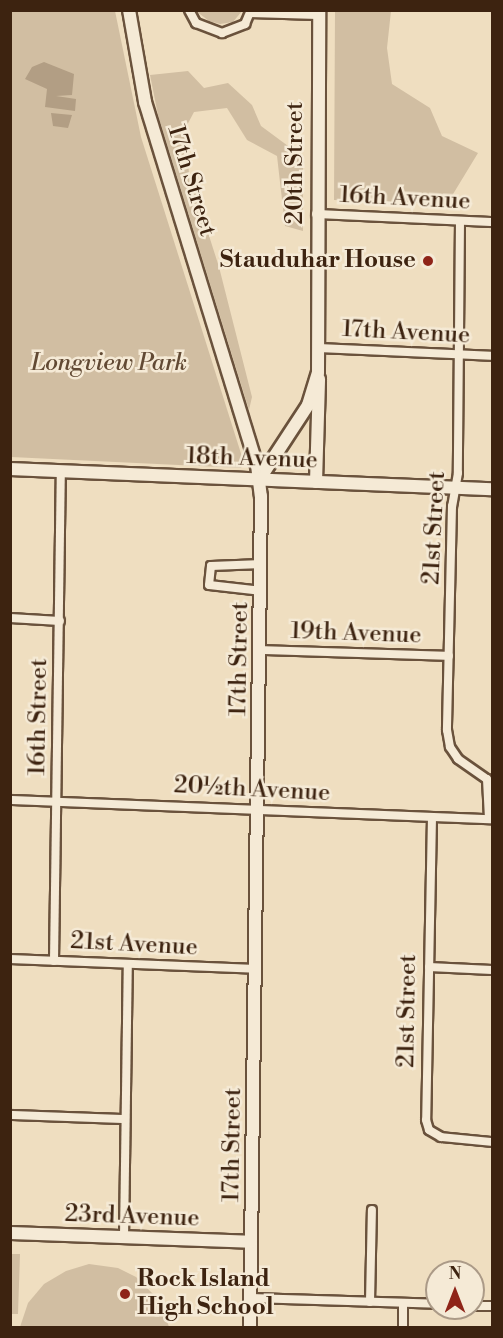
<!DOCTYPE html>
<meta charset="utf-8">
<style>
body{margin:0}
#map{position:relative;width:503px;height:1338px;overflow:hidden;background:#efdec0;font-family:"Libre Bodoni",serif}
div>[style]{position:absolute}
.green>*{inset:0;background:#d1bea2}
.water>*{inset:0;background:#b29e84}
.roads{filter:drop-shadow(2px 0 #6a523c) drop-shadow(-2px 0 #6a523c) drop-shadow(0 2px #6a523c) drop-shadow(0 -2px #6a523c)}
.street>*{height:8px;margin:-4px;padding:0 4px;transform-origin:4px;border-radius:4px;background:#f5ead6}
.secondary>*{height:12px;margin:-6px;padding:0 6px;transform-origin:6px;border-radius:6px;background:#f5ead6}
.dots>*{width:16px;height:16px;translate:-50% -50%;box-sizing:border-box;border:3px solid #f5ead6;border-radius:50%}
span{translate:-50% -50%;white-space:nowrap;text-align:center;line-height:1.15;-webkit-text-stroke:5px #f5ead6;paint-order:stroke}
.street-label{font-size:24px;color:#3d2310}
.poi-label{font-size:24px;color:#3d2310;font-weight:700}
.right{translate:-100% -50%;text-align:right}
.left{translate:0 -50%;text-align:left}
.park-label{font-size:24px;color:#624a34;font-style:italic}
.frame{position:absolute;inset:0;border:12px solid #3d2310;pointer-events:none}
.north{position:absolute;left:425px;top:1260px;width:60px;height:60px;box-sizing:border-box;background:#f5ead6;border:2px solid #ab9a87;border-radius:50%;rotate:0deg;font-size:16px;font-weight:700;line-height:24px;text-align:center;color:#3d2310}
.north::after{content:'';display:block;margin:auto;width:21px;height:27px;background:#8f2418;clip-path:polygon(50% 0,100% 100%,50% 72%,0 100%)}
</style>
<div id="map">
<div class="green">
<div style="clip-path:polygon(11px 11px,115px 11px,141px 137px,244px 463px,241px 468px,11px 457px)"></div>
<div style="clip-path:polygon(196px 11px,242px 11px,233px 22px,220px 24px,209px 21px)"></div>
<div style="clip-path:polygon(335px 11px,391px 11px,387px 48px,392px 84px,430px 108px,442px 136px,478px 153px,447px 204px,334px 200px)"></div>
<div style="clip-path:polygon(188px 71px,204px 88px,228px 83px,252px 105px,261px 126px,303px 157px,303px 231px,285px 226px,277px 156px,247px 140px,227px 108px,194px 112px,185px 129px,189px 173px,219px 267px,252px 397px,249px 410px,158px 115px,150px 75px)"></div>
<div style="clip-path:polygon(11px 1254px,20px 1254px,18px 1314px,11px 1314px)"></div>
<div style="clip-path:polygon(89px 1264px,118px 1268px,136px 1277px,160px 1301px,169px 1327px,20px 1327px,28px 1303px,44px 1284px,66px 1271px)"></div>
</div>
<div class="water">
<div style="clip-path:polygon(44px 62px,74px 74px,72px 95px,56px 96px,76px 99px,75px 111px,45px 107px,47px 89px,25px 79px,32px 67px)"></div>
<div style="clip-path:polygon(51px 113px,72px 115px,68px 128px,53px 126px)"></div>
</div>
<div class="roads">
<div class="street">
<div style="left:189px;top:10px;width:15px;rotate:62deg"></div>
<div style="left:196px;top:23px;width:28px;rotate:21deg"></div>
<div style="left:222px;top:33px;width:25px;rotate:-21deg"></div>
<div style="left:245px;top:24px;width:15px;rotate:-67deg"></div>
<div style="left:250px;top:13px;width:68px;rotate:1.7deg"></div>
<div style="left:316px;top:214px;width:176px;rotate:2.6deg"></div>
<div style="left:460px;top:221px;width:252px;rotate:90.5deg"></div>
<div style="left:458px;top:473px;width:34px;rotate:100deg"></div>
<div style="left:452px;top:506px;width:224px;rotate:91.3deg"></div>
<div style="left:447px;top:730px;width:17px;rotate:80deg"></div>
<div style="left:450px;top:747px;width:14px;rotate:56deg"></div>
<div style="left:458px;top:759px;width:35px;rotate:35deg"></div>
<div style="left:487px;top:779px;width:40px;rotate:87.1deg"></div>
<div style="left:317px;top:348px;width:175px;rotate:2.6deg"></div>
<div style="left:262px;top:591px;width:53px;rotate:-173.5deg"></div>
<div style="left:209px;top:585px;width:19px;rotate:-84deg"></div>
<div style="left:211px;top:566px;width:51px;rotate:-2.2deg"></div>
<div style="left:10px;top:618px;width:50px;rotate:3.4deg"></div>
<div style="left:261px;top:650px;width:188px;rotate:1.8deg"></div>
<div style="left:10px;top:800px;width:482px;rotate:2.3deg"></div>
<div style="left:432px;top:817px;width:303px;rotate:91.1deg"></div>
<div style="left:426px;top:1120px;width:10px;rotate:73deg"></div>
<div style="left:429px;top:1130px;width:14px;rotate:30deg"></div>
<div style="left:441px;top:1137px;width:51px;rotate:5.6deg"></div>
<div style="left:10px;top:959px;width:246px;rotate:2.3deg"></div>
<div style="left:54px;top:961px;width:487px;rotate:-89.2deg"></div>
<div style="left:429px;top:967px;width:63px;rotate:2.7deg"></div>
<div style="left:10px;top:1115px;width:115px;rotate:2deg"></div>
<div style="left:124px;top:1237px;width:273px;rotate:-89.2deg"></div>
<div style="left:251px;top:1298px;width:186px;rotate:1.8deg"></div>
<div style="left:370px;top:1302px;width:92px;rotate:-88.8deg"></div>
<div style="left:473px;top:1306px;width:19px"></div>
<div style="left:403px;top:1328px;width:25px;rotate:-90deg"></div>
</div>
<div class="secondary">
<div style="left:129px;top:10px;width:93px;rotate:80.1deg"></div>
<div style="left:145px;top:102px;width:380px;rotate:72.9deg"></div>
<div style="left:257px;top:465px;width:31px;rotate:83deg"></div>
<div style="left:261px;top:496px;width:832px;rotate:90.76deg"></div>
<div style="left:10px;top:469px;width:482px;rotate:2.4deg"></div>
<div style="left:259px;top:480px;width:90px;rotate:-56.8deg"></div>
<div style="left:308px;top:405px;width:34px;rotate:-73deg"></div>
<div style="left:318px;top:373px;width:363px;rotate:-89.8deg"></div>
<div style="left:316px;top:482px;width:103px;rotate:-88.3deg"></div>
<div style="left:10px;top:1233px;width:241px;rotate:2.1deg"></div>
</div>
</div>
<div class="dots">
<div style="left:428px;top:261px;background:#8f2418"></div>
<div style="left:125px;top:1294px;background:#8f2418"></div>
</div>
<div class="street-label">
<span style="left:296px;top:163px;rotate:-90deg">20th Street</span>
<span style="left:191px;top:181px;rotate:73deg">17th Street</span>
<span style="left:405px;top:199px;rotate:3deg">16th Avenue</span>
<span style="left:406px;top:333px;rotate:3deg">17th Avenue</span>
<span style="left:252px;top:459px;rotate:2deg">18th Avenue</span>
<span style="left:435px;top:528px;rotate:-87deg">21st Street</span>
<span style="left:356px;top:634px;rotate:2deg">19th Avenue</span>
<span style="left:240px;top:659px;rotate:-89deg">17th Street</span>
<span style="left:39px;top:717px;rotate:-89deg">16th Street</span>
<span style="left:252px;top:790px;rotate:3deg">20½th Avenue</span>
<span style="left:134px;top:945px;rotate:3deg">21st Avenue</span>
<span style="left:408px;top:1011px;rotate:-89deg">21st Street</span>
<span style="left:233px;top:1145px;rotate:-89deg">17th Street</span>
<span style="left:132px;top:1217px;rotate:2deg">23rd Avenue</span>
</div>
<div class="poi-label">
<span class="right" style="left:416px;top:261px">Stauduhar House</span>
<span class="left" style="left:137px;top:1294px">Rock Island<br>High School</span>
</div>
<div class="park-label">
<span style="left:109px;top:364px">Longview Park</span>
</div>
<div class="frame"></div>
<div class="north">N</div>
</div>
